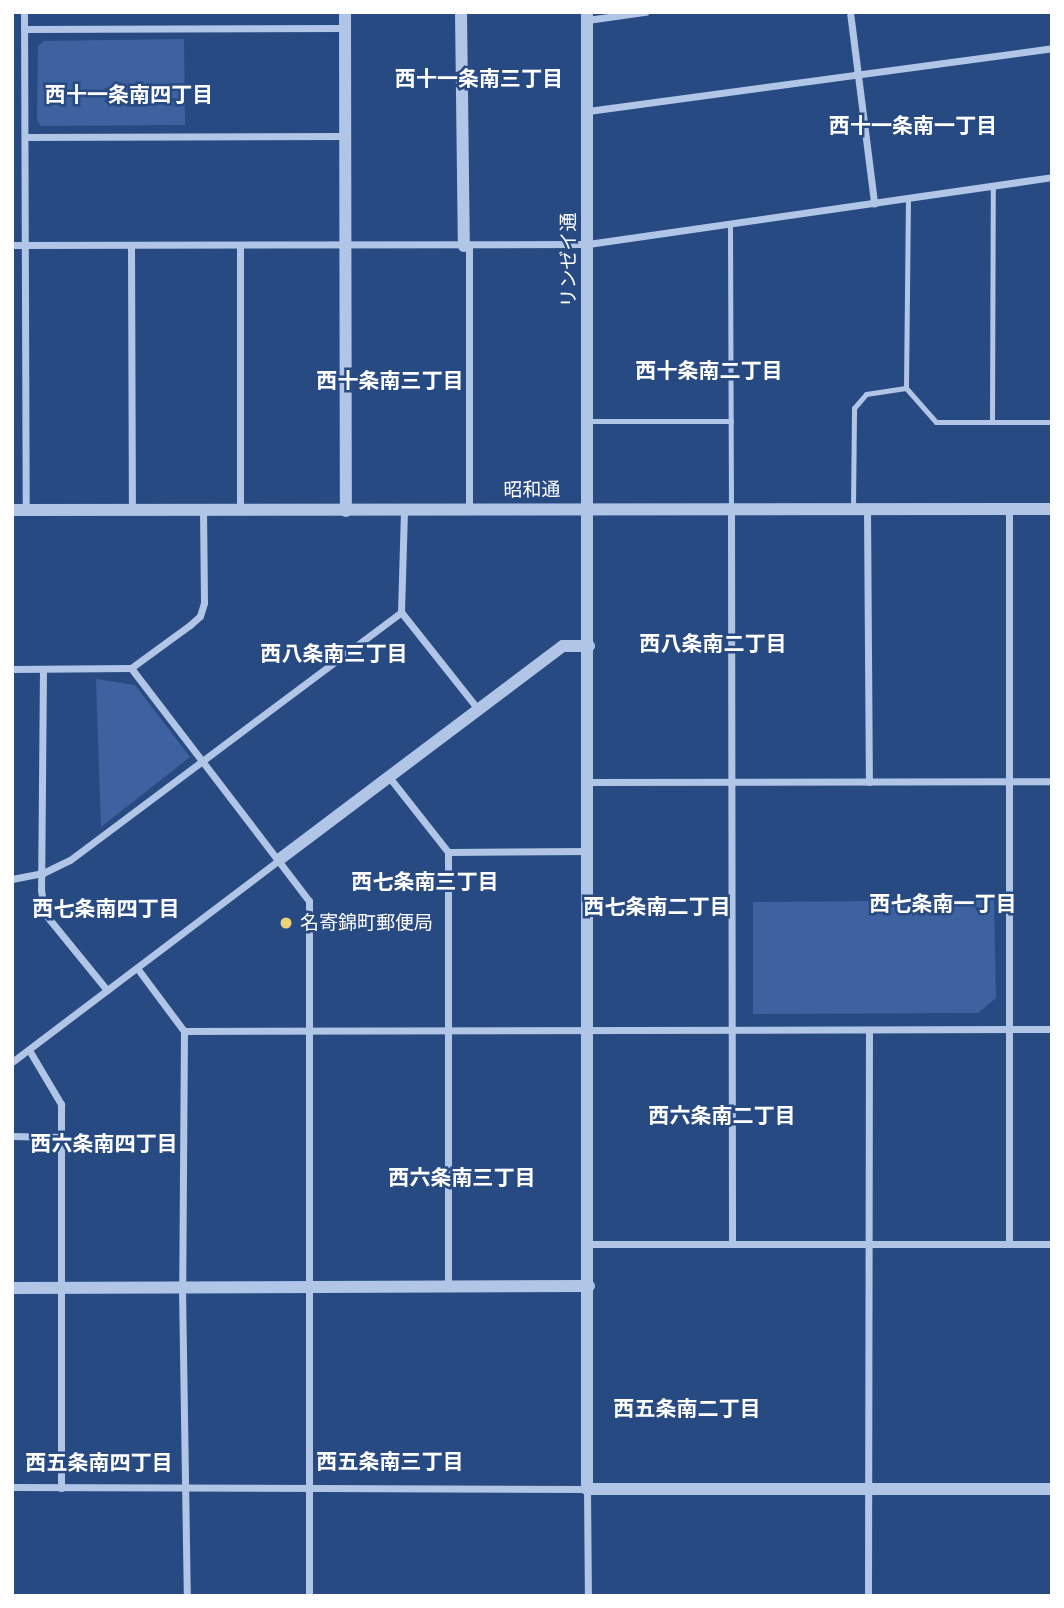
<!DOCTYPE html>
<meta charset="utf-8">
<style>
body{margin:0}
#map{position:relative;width:1064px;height:1608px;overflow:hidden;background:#284a82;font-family:"PT Sans","Noto Sans JP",sans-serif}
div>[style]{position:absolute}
.green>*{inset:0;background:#3d629f}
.service>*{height:5px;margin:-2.5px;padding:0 2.5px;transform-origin:2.5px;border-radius:2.5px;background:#b1c6e6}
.minor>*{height:7px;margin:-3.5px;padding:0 3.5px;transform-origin:3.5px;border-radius:3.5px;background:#b1c6e6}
.tertiary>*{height:12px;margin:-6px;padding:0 6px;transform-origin:6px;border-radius:6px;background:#b1c6e6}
.dots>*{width:19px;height:19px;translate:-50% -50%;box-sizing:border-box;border:4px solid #284a82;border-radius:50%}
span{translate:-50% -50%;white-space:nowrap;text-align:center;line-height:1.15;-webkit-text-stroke:5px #284a82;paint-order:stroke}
.street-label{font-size:19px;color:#fff}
.poi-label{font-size:19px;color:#fff}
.left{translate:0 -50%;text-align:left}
.neighbourhood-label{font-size:21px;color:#fff;font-weight:700}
.frame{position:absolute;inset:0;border:14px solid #fff;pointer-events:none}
</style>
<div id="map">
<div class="green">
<div style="clip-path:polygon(184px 39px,185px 125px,41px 126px,37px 120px,38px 46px,44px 41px)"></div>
<div style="clip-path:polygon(96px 679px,135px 685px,190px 757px,101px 827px)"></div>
<div style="clip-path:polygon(994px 900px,996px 998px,978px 1013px,753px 1014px,753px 902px)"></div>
</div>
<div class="service">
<div style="left:730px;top:225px;width:283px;rotate:89.8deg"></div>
<div style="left:906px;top:388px;width:45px;rotate:48.6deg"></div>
<div style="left:936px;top:422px;width:116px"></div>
<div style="left:588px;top:421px;width:143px"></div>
<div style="left:992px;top:422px;width:236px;rotate:-89.8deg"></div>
<div style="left:853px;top:508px;width:100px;rotate:-89.4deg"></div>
<div style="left:854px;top:408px;width:18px;rotate:-49deg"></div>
<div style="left:866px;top:394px;width:40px;rotate:-8.5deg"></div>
<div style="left:906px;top:388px;width:190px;rotate:-89.4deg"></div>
</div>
<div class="minor">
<div style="left:24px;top:12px;width:498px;rotate:89.8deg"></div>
<div style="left:850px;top:12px;width:193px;rotate:82.8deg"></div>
<div style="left:587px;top:20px;width:59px;rotate:-7.9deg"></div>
<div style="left:24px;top:29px;width:321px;rotate:-0.2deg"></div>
<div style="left:588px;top:111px;width:468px;rotate:-7.7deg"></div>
<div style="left:25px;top:137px;width:321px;rotate:-0.2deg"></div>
<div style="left:12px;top:245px;width:576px;rotate:-0.1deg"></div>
<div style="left:588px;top:244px;width:469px;rotate:-8.2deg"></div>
<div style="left:131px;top:245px;width:264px;rotate:89.8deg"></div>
<div style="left:240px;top:246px;width:263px;rotate:90deg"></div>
<div style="left:469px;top:246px;width:265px;rotate:90deg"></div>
<div style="left:867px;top:508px;width:274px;rotate:89.6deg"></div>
<div style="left:1009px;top:508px;width:736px;rotate:90deg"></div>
<div style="left:731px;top:509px;width:734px;rotate:89.92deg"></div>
<div style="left:404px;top:511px;width:101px;rotate:91.7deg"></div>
<div style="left:401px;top:612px;width:122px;rotate:51.6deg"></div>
<div style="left:131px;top:668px;width:293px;rotate:52.6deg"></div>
<div style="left:309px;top:901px;width:695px;rotate:90deg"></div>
<div style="left:12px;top:669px;width:119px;rotate:-0.5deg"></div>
<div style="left:131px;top:668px;width:73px;rotate:-36.1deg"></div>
<div style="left:190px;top:625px;width:13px;rotate:-42deg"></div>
<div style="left:200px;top:616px;width:14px;rotate:-73deg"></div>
<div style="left:204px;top:603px;width:94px;rotate:-90.6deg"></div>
<div style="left:43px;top:669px;width:221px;rotate:90.5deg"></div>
<div style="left:41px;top:890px;width:24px;rotate:81deg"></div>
<div style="left:45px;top:914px;width:98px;rotate:50.8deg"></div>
<div style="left:389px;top:777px;width:95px;rotate:51.8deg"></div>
<div style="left:448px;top:852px;width:140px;rotate:-0.4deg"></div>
<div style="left:588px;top:782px;width:464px;rotate:-0.1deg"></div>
<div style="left:448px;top:852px;width:436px;rotate:90deg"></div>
<div style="left:12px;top:879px;width:32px;rotate:-11deg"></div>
<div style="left:43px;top:873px;width:30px;rotate:-26deg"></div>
<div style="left:70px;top:860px;width:414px;rotate:-36.8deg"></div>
<div style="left:137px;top:968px;width:79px;rotate:53.3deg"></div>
<div style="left:184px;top:1031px;width:257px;rotate:90.4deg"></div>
<div style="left:182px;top:1288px;width:308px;rotate:89.1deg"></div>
<div style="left:184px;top:1031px;width:868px;rotate:-0.13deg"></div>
<div style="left:29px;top:1050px;width:63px;rotate:59.3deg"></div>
<div style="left:61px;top:1104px;width:384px;rotate:90deg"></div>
<div style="left:12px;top:1062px;width:336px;rotate:-37.1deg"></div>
<div style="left:12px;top:1136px;width:49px;rotate:1.2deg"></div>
<div style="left:589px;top:1244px;width:463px"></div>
<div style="left:12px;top:1487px;width:575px;rotate:0.2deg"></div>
<div style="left:587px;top:1489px;width:107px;rotate:89.5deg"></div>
<div style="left:868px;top:1596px;width:566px;rotate:-89.9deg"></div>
</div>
<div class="tertiary">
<div style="left:345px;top:12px;width:499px;rotate:89.9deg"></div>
<div style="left:461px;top:12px;width:234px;rotate:89.3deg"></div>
<div style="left:587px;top:12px;width:1477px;rotate:90deg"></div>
<div style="left:587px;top:1489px;width:465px"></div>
<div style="left:12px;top:510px;width:1040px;rotate:-0.06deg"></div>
<div style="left:280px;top:859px;width:354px;rotate:-37deg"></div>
<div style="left:563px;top:646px;width:26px"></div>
<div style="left:12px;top:1288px;width:577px;rotate:-0.2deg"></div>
</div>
<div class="dots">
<div style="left:286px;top:923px;background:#edd378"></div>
</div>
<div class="street-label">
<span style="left:569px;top:260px;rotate:-90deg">リンゼイ通</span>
<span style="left:532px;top:490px;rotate:-1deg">昭和通</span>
</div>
<div class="poi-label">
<span class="left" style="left:300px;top:923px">名寄錦町郵便局</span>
</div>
<div class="neighbourhood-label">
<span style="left:479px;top:79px">西十一条南三丁目</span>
<span style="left:129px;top:95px">西十一条南四丁目</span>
<span style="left:913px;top:126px">西十一条南一丁目</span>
<span style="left:709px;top:371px">西十条南二丁目</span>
<span style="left:390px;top:381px">西十条南三丁目</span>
<span style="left:713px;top:644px">西八条南二丁目</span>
<span style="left:334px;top:654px">西八条南三丁目</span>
<span style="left:425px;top:882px">西七条南三丁目</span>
<span style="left:943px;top:904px">西七条南一丁目</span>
<span style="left:657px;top:907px">西七条南二丁目</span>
<span style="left:106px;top:909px">西七条南四丁目</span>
<span style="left:722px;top:1116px">西六条南二丁目</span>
<span style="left:104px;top:1144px">西六条南四丁目</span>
<span style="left:462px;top:1178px">西六条南三丁目</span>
<span style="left:687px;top:1409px">西五条南二丁目</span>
<span style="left:390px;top:1462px">西五条南三丁目</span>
<span style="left:99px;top:1463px">西五条南四丁目</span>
</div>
<div class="frame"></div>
</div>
